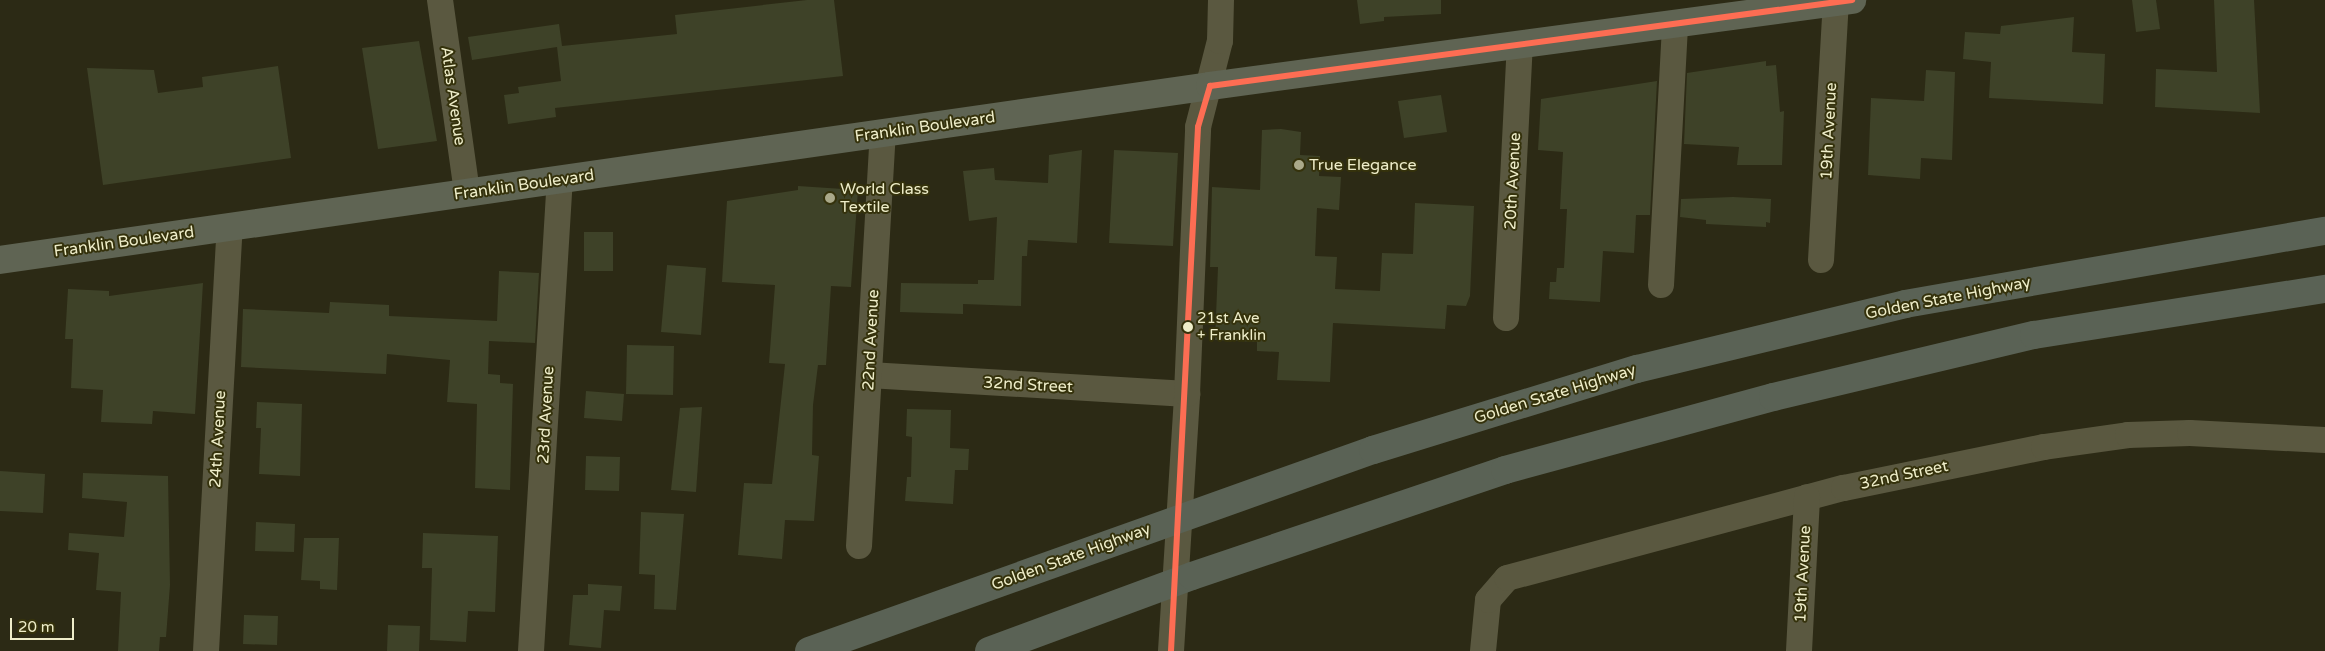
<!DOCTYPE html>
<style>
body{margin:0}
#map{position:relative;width:2325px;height:651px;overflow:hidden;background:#2c2a15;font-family:"Varela Round",sans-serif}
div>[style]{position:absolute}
.building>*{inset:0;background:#3e4228}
.minor>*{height:26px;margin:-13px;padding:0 13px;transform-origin:13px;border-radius:13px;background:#5a5840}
.major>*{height:28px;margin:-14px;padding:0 14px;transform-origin:14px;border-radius:14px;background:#5f6453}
.highway>*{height:28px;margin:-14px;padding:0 14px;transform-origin:14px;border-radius:14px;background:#5a6255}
.bus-1>*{height:6px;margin:-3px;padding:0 3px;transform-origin:3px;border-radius:3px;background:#fd6d53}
.dots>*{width:14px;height:14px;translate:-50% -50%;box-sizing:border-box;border:2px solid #35320c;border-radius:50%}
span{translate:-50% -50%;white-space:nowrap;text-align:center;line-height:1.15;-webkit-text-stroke:4px #35320c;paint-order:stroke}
.bus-label{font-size:15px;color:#eeedc9}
.left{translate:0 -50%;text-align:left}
.street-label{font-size:16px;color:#eeedc9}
.poi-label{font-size:16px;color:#eeedc9}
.scale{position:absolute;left:10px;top:618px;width:64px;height:22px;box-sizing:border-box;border:2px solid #eeedc9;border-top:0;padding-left:6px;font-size:15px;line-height:18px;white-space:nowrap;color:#eeedc9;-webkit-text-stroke:4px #35320c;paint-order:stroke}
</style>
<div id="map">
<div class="building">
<div style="clip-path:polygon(807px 0,834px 0,843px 76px,555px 108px,556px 117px,508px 124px,504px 95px,519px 93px,518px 87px,561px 81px,557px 47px,472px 60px,468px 37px,559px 24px,562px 46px,677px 34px,675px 15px)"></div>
<div style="clip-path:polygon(1357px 0,1441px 0,1441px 14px,1384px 17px,1384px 21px,1360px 24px)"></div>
<div style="clip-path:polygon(2132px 0,2156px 0,2160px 29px,2136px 32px)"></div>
<div style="clip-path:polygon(2214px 0,2254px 0,2260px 113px,2155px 107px,2156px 69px,2217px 72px)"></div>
<div style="clip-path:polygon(2074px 17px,2072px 52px,2105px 54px,2103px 104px,1989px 98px,1991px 62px,1963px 59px,1965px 32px,2000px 34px,2001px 26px)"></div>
<div style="clip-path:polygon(419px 41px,437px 141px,378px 149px,362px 48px)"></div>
<div style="clip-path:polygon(1766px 61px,1766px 66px,1776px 65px,1780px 112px,1784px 111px,1782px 165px,1737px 165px,1739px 147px,1684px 144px,1687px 73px)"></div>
<div style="clip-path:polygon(278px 66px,291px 158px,103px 185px,87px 68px,154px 70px,158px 93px,203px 87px,202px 77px)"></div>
<div style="clip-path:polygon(1926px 70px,1955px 72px,1952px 160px,1921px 158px,1920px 179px,1868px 175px,1871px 98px,1924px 101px)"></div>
<div style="clip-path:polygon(1657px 81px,1650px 215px,1636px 215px,1634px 253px,1603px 251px,1600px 302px,1549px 299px,1550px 282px,1556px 282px,1557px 268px,1564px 268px,1567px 209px,1560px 209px,1563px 152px,1538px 150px,1541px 99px)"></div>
<div style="clip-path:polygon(1441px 95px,1447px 132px,1404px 138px,1398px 101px)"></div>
<div style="clip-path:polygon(1281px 129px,1301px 132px,1300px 155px,1320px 156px,1319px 176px,1341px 177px,1339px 210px,1317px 208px,1315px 256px,1337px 257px,1335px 289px,1380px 291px,1382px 253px,1413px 254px,1415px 203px,1474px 206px,1470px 296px,1466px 306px,1447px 305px,1445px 329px,1333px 323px,1330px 382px,1277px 380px,1279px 352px,1257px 351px,1257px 342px,1215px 340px,1218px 267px,1210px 267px,1212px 187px,1260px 190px,1262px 130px)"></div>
<div style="clip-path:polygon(1082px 150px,1077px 243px,1028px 240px,1027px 256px,1022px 256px,1021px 306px,963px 304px,963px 314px,900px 312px,901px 283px,978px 284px,978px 280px,994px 280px,997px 217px,969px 221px,963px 171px,994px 168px,995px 180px,1048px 183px,1049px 155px)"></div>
<div style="clip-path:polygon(1114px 150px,1178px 153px,1173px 246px,1109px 243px)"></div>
<div style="clip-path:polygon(798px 186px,858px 190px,851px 287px,831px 286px,826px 365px,818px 365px,813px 405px,812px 455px,819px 456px,814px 521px,785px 520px,782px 559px,738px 555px,744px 483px,772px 484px,785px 364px,769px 363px,775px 285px,722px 282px,727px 201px,798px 190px)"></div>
<div style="clip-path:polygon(1733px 197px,1771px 199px,1770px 223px,1766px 222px,1766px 227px,1706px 224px,1706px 220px,1680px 217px,1681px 199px)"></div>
<div style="clip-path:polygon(584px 232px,613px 232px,613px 271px,584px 271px)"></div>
<div style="clip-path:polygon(667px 265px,706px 268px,701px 335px,661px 332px)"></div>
<div style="clip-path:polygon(499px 271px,539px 273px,535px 343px,489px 341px,488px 374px,500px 375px,500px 383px,513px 384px,510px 490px,475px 488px,477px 404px,447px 402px,450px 360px,387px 354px,386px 374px,241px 367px,243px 309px,329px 313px,330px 302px,389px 305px,389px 316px,497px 321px)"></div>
<div style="clip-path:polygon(203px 283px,195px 414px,153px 411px,152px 424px,101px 422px,103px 390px,71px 388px,73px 339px,65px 339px,68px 289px,109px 291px,109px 296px)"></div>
<div style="clip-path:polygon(627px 345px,674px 346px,673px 395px,626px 394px)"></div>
<div style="clip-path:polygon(586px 391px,624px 394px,622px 421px,584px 418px)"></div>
<div style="clip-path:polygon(257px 402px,302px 404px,300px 476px,259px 474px,261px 428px,256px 428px)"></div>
<div style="clip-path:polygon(702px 407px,696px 492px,671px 490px,680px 408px)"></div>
<div style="clip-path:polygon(907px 409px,951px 410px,950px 448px,969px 449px,968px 470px,955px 470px,953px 504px,905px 501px,907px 477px,911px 477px,912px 437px,906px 436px)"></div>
<div style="clip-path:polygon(586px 456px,620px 457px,619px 491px,585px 490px)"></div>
<div style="clip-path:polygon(0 471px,45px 474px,43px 513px,0 511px)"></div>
<div style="clip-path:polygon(83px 473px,168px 476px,170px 585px,166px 637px,160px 637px,159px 651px,118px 651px,121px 592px,96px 590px,99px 553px,68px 550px,69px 533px,124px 537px,127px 502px,82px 498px)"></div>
<div style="clip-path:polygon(641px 512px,684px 514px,676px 610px,654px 609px,655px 575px,639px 574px)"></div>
<div style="clip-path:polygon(256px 522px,295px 524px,294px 552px,255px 551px)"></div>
<div style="clip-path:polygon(423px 533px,498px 536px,495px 612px,468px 611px,466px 642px,430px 640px,432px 568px,422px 568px)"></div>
<div style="clip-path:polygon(304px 538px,339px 538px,337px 590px,320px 589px,320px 581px,301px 580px)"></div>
<div style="clip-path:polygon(588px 584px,622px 586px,620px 611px,604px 610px,601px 648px,569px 645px,573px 595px,588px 595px)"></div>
<div style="clip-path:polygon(244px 615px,278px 616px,277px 645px,243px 644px)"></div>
<div style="clip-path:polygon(388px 625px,420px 626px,419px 651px,387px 651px)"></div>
</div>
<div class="minor">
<div style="left:440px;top:0;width:195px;rotate:82deg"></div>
<div style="left:1821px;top:260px;width:258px;rotate:-86.7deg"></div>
<div style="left:1661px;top:285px;width:261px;rotate:-86.9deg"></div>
<div style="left:1506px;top:318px;width:274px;rotate:-87.1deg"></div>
<div style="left:869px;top:375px;width:319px;rotate:3.4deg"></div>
<div style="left:859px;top:546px;width:414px;rotate:-86.7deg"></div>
<div style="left:206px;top:651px;width:425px;rotate:-86.8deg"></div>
<div style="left:531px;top:651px;width:472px;rotate:-86.5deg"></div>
<div style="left:1171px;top:651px;width:257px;rotate:-86.4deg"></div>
<div style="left:1187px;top:394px;width:267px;rotate:-87.6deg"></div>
<div style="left:1198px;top:127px;width:89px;rotate:-75.7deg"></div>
<div style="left:1220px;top:41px;width:41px;rotate:-88.6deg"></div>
<div style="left:1483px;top:651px;width:51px;rotate:-84.4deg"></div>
<div style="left:1488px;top:600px;width:29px;rotate:-49deg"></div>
<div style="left:1507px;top:578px;width:349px;rotate:-15deg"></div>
<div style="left:1844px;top:488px;width:204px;rotate:-11.6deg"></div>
<div style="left:2044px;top:447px;width:85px;rotate:-8.1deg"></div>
<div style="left:2128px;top:435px;width:62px;rotate:-1.8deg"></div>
<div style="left:2190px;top:433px;width:135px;rotate:3deg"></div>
<div style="left:1799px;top:651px;width:154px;rotate:-87deg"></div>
</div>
<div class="major">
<div style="left:0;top:260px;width:1222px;rotate:-8.18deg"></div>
<div style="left:1210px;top:86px;width:648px;rotate:-7.63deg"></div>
</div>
<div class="highway">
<div style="left:809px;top:651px;width:599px;rotate:-19.62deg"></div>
<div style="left:1373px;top:450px;width:276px;rotate:-17.1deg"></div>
<div style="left:1637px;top:369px;width:276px;rotate:-13.6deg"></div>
<div style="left:1905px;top:304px;width:426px;rotate:-9.9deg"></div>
<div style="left:989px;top:651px;width:216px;rotate:-20.3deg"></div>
<div style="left:1192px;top:576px;width:330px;rotate:-18.7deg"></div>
<div style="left:1505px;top:470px;width:278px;rotate:-15.2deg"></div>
<div style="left:1773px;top:397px;width:268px;rotate:-13.4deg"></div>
<div style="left:2034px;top:335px;width:295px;rotate:-9deg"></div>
</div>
<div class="bus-1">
<div style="left:1171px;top:651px;width:525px;rotate:-87.05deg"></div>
<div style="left:1198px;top:127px;width:43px;rotate:-73.7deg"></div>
<div style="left:1210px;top:86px;width:648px;rotate:-7.63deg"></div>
</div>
<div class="dots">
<div style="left:1299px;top:165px;background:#aaa98a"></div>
<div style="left:830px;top:198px;background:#aaa98a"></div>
<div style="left:1188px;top:327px;background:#eeedc9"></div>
</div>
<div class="bus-label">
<span class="left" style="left:1197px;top:327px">21st Ave<br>+ Franklin</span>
</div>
<div class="street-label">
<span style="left:453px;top:96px;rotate:82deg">Atlas Avenue</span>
<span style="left:925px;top:127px;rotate:-8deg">Franklin Boulevard</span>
<span style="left:1829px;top:131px;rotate:-87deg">19th Avenue</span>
<span style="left:1513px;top:181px;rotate:-87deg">20th Avenue</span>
<span style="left:524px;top:185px;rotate:-8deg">Franklin Boulevard</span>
<span style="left:124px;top:242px;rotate:-8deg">Franklin Boulevard</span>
<span style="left:1948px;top:298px;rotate:-11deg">Golden State Highway</span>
<span style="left:871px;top:340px;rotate:-87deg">22nd Avenue</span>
<span style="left:1028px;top:385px;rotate:3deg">32nd Street</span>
<span style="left:1555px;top:394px;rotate:-17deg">Golden State Highway</span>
<span style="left:546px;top:415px;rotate:-87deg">23rd Avenue</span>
<span style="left:218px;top:439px;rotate:-87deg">24th Avenue</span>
<span style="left:1904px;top:475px;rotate:-12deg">32nd Street</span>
<span style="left:1071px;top:557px;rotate:-20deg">Golden State Highway</span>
<span style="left:1803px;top:574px;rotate:-87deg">19th Avenue</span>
</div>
<div class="poi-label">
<span class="left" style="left:1309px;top:165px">True Elegance</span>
<span class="left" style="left:840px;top:198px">World Class<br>Textile</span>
</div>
<div class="scale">20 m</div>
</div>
